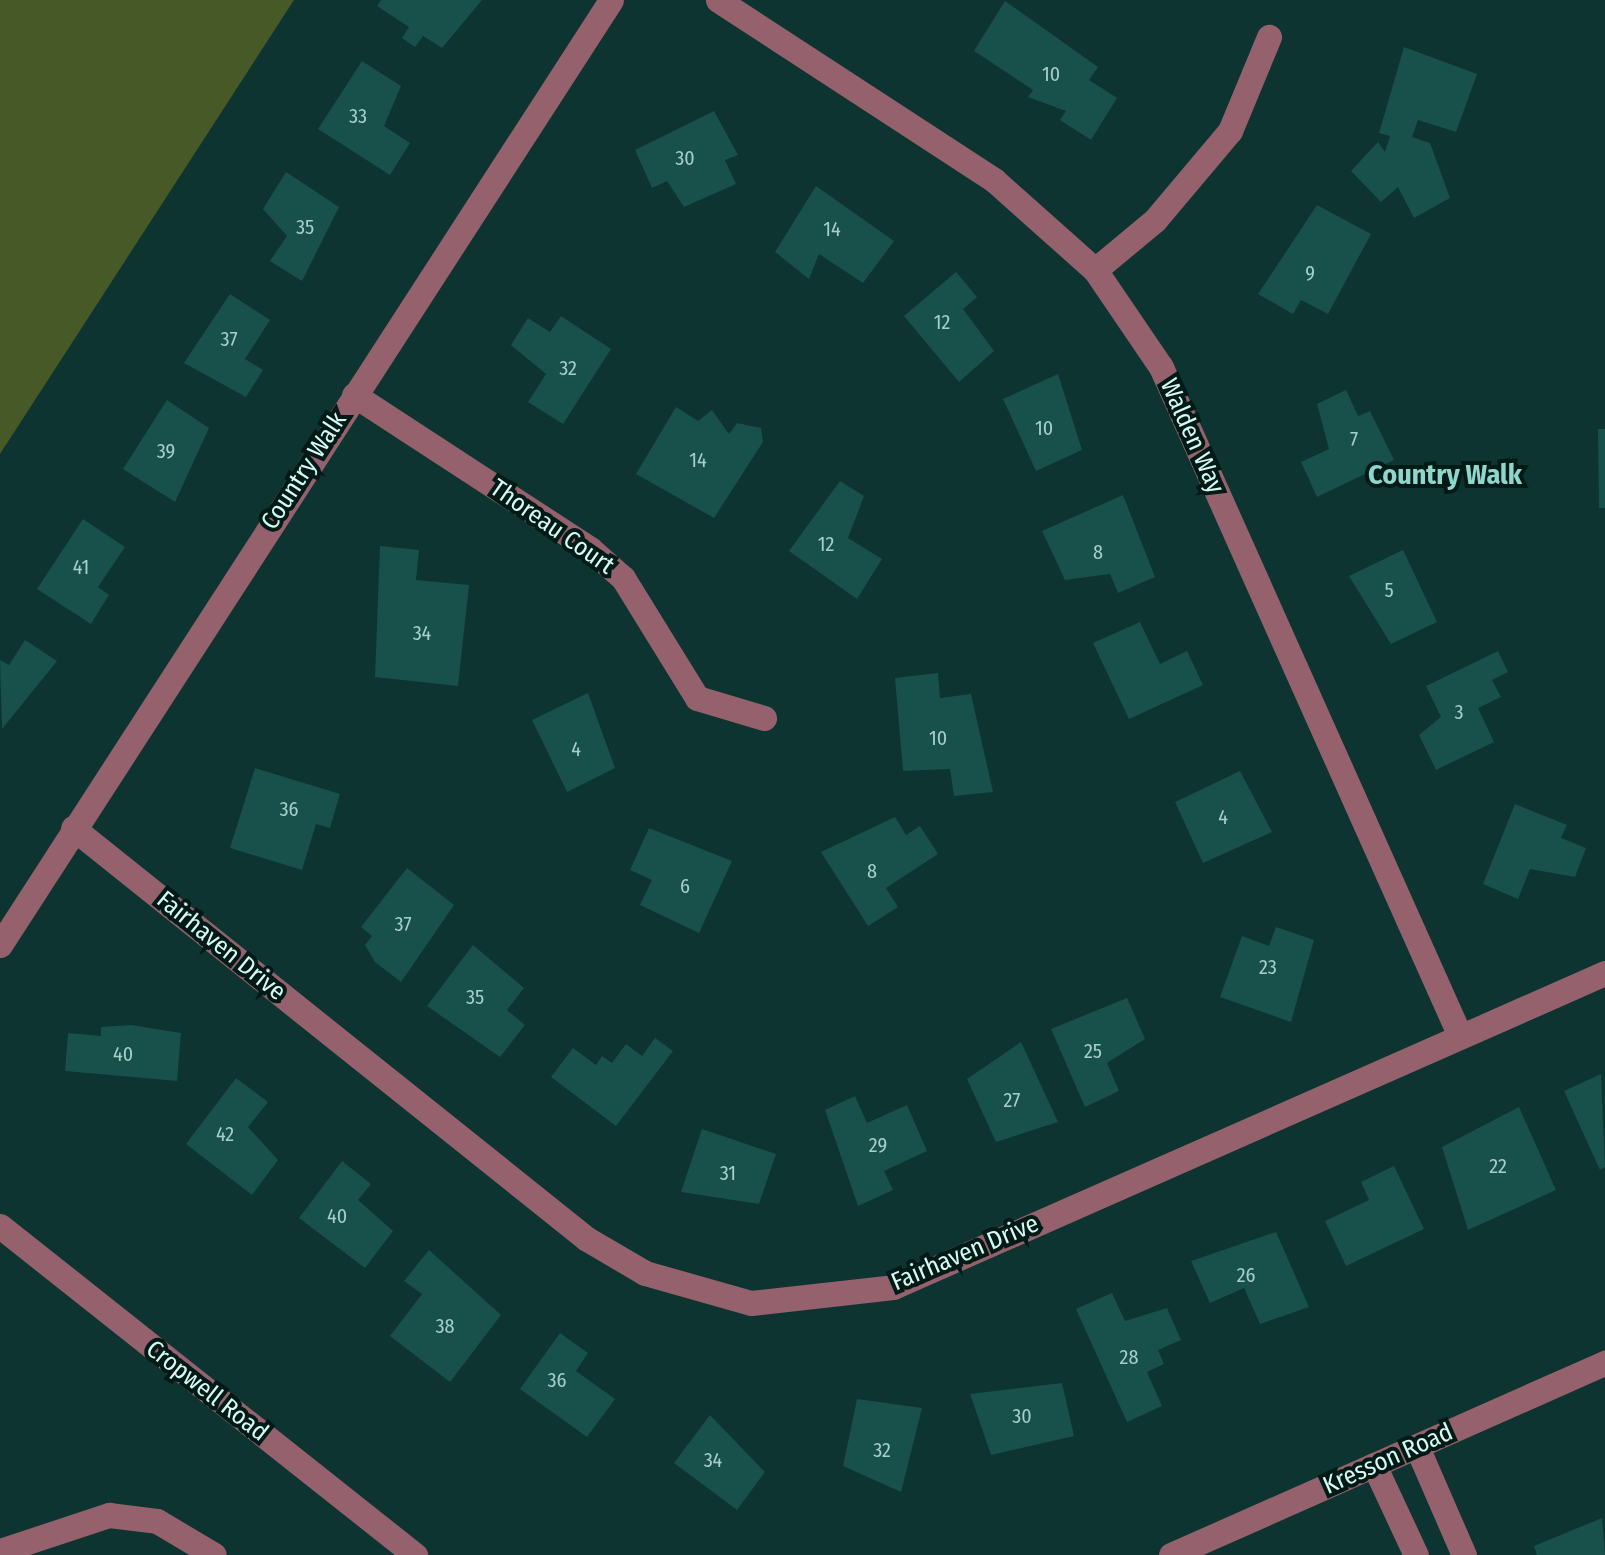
<!DOCTYPE html>
<style>
body{margin:0}
#map{position:relative;width:1605px;height:1555px;overflow:hidden;background:#0d3430;font-family:"Fira Sans Condensed",sans-serif}
div>[style]{position:absolute}
.green>*{inset:0;background:#465926}
.building>*{inset:0;background:#18504b}
.minor>*{height:25px;margin:-12.5px;padding:0 12.5px;transform-origin:12.5px;border-radius:12.5px;background:#95616c}
span{translate:-50% -50%;white-space:nowrap;text-align:center;line-height:1.15;-webkit-text-stroke:8px #001a17;paint-order:stroke}
.number-label{font-size:20px;color:#a7cfca}
.number-label span{-webkit-text-stroke-width:0}
.street-label{font-size:25px;color:#d7f9f4}
.neighbourhood-label{font-size:28px;color:#8fd6cd;font-weight:700}
</style>
<div id="map">
<div class="green">
<div style="clip-path:polygon(0 0,294px 0,0 454px)"></div>
</div>
<div class="building">
<div style="clip-path:polygon(381px 0,482px 0,442px 48px,423px 36px,415px 47px,402px 38px,409px 27px,377px 6px)"></div>
<div style="clip-path:polygon(1005px 1px,1098px 67px,1089px 80px,1117px 98px,1091px 140px,1060px 120px,1066px 111px,1028px 97px,1033px 90px,974px 51px)"></div>
<div style="clip-path:polygon(1404px 47px,1477px 74px,1456px 132px,1418px 120px,1412px 137px,1430px 143px,1450px 198px,1414px 218px,1398px 187px,1381px 202px,1351px 171px,1378px 142px,1385px 152px,1390px 136px,1379px 133px)"></div>
<div style="clip-path:polygon(362px 61px,401px 86px,384px 126px,410px 143px,390px 175px,318px 129px)"></div>
<div style="clip-path:polygon(714px 111px,738px 155px,725px 160px,736px 184px,684px 207px,667px 181px,652px 188px,635px 150px)"></div>
<div style="clip-path:polygon(286px 172px,339px 207px,302px 281px,270px 261px,287px 236px,263px 209px)"></div>
<div style="clip-path:polygon(816px 186px,894px 241px,863px 283px,819px 254px,809px 279px,775px 252px)"></div>
<div style="clip-path:polygon(1317px 205px,1371px 234px,1328px 314px,1301px 300px,1293px 314px,1258px 294px)"></div>
<div style="clip-path:polygon(956px 272px,977px 297px,963px 309px,994px 351px,959px 382px,904px 316px)"></div>
<div style="clip-path:polygon(230px 294px,270px 320px,245px 359px,263px 370px,246px 397px,184px 363px)"></div>
<div style="clip-path:polygon(561px 316px,611px 349px,563px 424px,528px 402px,546px 374px,511px 345px,528px 318px,550px 332px)"></div>
<div style="clip-path:polygon(1058px 374px,1082px 450px,1036px 471px,1003px 399px)"></div>
<div style="clip-path:polygon(1346px 390px,1358px 416px,1370px 411px,1394px 460px,1317px 497px,1301px 462px,1329px 449px,1317px 404px)"></div>
<div style="clip-path:polygon(167px 400px,209px 428px,175px 502px,123px 469px)"></div>
<div style="clip-path:polygon(676px 407px,698px 421px,712px 410px,729px 434px,737px 423px,761px 428px,763px 442px,714px 518px,636px 474px)"></div>
<div style="clip-path:polygon(1598px 429px,1605px 429px,1605px 508px,1599px 508px)"></div>
<div style="clip-path:polygon(840px 481px,864px 496px,848px 538px,882px 559px,857px 599px,789px 551px)"></div>
<div style="clip-path:polygon(1123px 495px,1155px 577px,1118px 593px,1110px 574px,1065px 580px,1042px 531px)"></div>
<div style="clip-path:polygon(83px 519px,125px 547px,98px 587px,109px 595px,91px 624px,37px 589px)"></div>
<div style="clip-path:polygon(380px 546px,419px 550px,416px 580px,469px 585px,458px 686px,375px 677px)"></div>
<div style="clip-path:polygon(1403px 550px,1437px 622px,1391px 644px,1349px 576px)"></div>
<div style="clip-path:polygon(1140px 622px,1160px 664px,1187px 651px,1203px 685px,1129px 719px,1093px 643px)"></div>
<div style="clip-path:polygon(25px 640px,57px 661px,2px 729px,0 660px,9px 665px)"></div>
<div style="clip-path:polygon(1498px 651px,1508px 672px,1492px 680px,1501px 697px,1478px 708px,1494px 742px,1436px 770px,1419px 735px,1441px 717px,1426px 686px)"></div>
<div style="clip-path:polygon(938px 673px,940px 698px,971px 694px,993px 792px,954px 796px,950px 769px,903px 771px,895px 678px)"></div>
<div style="clip-path:polygon(588px 693px,615px 768px,567px 792px,532px 720px)"></div>
<div style="clip-path:polygon(255px 768px,340px 794px,330px 828px,316px 824px,302px 870px,230px 848px)"></div>
<div style="clip-path:polygon(1240px 771px,1272px 832px,1203px 863px,1175px 802px)"></div>
<div style="clip-path:polygon(1515px 804px,1567px 825px,1561px 838px,1586px 848px,1575px 877px,1530px 869px,1518px 899px,1483px 884px)"></div>
<div style="clip-path:polygon(895px 817px,906px 835px,920px 826px,938px 854px,886px 888px,898px 907px,868px 926px,821px 852px)"></div>
<div style="clip-path:polygon(649px 828px,732px 861px,699px 933px,640px 905px,652px 880px,630px 870px)"></div>
<div style="clip-path:polygon(407px 868px,454px 905px,401px 982px,375px 962px,365px 945px,372px 936px,361px 927px)"></div>
<div style="clip-path:polygon(1276px 927px,1314px 940px,1291px 1022px,1220px 997px,1242px 936px,1269px 946px)"></div>
<div style="clip-path:polygon(473px 945px,524px 988px,507px 1010px,525px 1025px,500px 1057px,427px 1006px)"></div>
<div style="clip-path:polygon(1127px 998px,1145px 1039px,1107px 1063px,1119px 1091px,1085px 1107px,1051px 1029px)"></div>
<div style="clip-path:polygon(131px 1025px,181px 1033px,177px 1081px,65px 1071px,68px 1033px,101px 1036px,101px 1027px)"></div>
<div style="clip-path:polygon(655px 1038px,673px 1051px,616px 1126px,551px 1077px,573px 1048px,596px 1065px,602px 1056px,612px 1063px,626px 1044px,642px 1056px)"></div>
<div style="clip-path:polygon(1021px 1042px,1058px 1122px,996px 1142px,967px 1079px)"></div>
<div style="clip-path:polygon(1601px 1074px,1605px 1167px,1600px 1170px,1564px 1091px)"></div>
<div style="clip-path:polygon(236px 1078px,268px 1102px,248px 1127px,278px 1160px,252px 1195px,186px 1144px)"></div>
<div style="clip-path:polygon(855px 1096px,867px 1123px,907px 1105px,927px 1151px,884px 1171px,893px 1190px,858px 1206px,825px 1110px)"></div>
<div style="clip-path:polygon(1519px 1107px,1556px 1190px,1468px 1230px,1442px 1147px)"></div>
<div style="clip-path:polygon(702px 1129px,776px 1154px,759px 1204px,681px 1192px)"></div>
<div style="clip-path:polygon(342px 1161px,371px 1184px,358px 1200px,393px 1231px,365px 1268px,299px 1218px)"></div>
<div style="clip-path:polygon(1394px 1166px,1424px 1229px,1346px 1266px,1325px 1221px,1369px 1200px,1361px 1182px)"></div>
<div style="clip-path:polygon(1276px 1232px,1309px 1307px,1260px 1324px,1244px 1288px,1210px 1303px,1191px 1261px)"></div>
<div style="clip-path:polygon(429px 1250px,501px 1315px,450px 1382px,390px 1336px,422px 1294px,404px 1281px)"></div>
<div style="clip-path:polygon(1112px 1293px,1125px 1321px,1167px 1308px,1181px 1340px,1158px 1350px,1164px 1364px,1147px 1372px,1162px 1406px,1127px 1422px,1076px 1309px)"></div>
<div style="clip-path:polygon(560px 1333px,588px 1353px,576px 1371px,615px 1399px,587px 1437px,520px 1389px)"></div>
<div style="clip-path:polygon(1062px 1383px,1074px 1436px,991px 1455px,970px 1394px)"></div>
<div style="clip-path:polygon(857px 1399px,922px 1408px,901px 1492px,843px 1466px)"></div>
<div style="clip-path:polygon(710px 1415px,765px 1472px,737px 1510px,674px 1463px)"></div>
<div style="clip-path:polygon(1602px 1518px,1605px 1555px,1537px 1555px,1534px 1546px)"></div>
</div>
<div class="minor">
<div style="left:718px;top:0;width:330px;rotate:33.1deg"></div>
<div style="left:994px;top:180px;width:135px;rotate:41.7deg"></div>
<div style="left:1095px;top:270px;width:117px;rotate:55.8deg"></div>
<div style="left:1161px;top:367px;width:733px;rotate:65.92deg"></div>
<div style="left:1095px;top:270px;width:78px;rotate:-39.8deg"></div>
<div style="left:1155px;top:220px;width:116px;rotate:-49.9deg"></div>
<div style="left:1230px;top:131px;width:102px;rotate:-67.5deg"></div>
<div style="left:354px;top:395px;width:282px;rotate:33.1deg"></div>
<div style="left:590px;top:549px;width:44px;rotate:41.3deg"></div>
<div style="left:623px;top:578px;width:141px;rotate:58.3deg"></div>
<div style="left:697px;top:698px;width:70px;rotate:16.6deg"></div>
<div style="left:73px;top:828px;width:658px;rotate:38.65deg"></div>
<div style="left:587px;top:1239px;width:67px;rotate:30.4deg"></div>
<div style="left:645px;top:1273px;width:110px;rotate:15.8deg"></div>
<div style="left:751px;top:1303px;width:143px;rotate:-6.4deg"></div>
<div style="left:893px;top:1287px;width:778px;rotate:-23.8deg"></div>
<div style="left:0;top:945px;width:1125px;rotate:-57.11deg"></div>
<div style="left:0;top:1226px;width:530px;rotate:38.41deg"></div>
<div style="left:1417px;top:1447px;width:118px;rotate:66.5deg"></div>
<div style="left:1374px;top:1465px;width:99px;rotate:65deg"></div>
<div style="left:0;top:1551px;width:115px;rotate:-18.3deg"></div>
<div style="left:109px;top:1515px;width:48px;rotate:7.1deg"></div>
<div style="left:157px;top:1521px;width:66px;rotate:30.8deg"></div>
<div style="left:1171px;top:1555px;width:475px;rotate:-23.9deg"></div>
</div>
<div class="number-label">
<span style="left:1051px;top:74px">10</span>
<span style="left:358px;top:116px">33</span>
<span style="left:685px;top:158px">30</span>
<span style="left:305px;top:227px">35</span>
<span style="left:832px;top:229px">14</span>
<span style="left:1310px;top:273px">9</span>
<span style="left:942px;top:322px">12</span>
<span style="left:229px;top:339px">37</span>
<span style="left:568px;top:368px">32</span>
<span style="left:1044px;top:428px">10</span>
<span style="left:1354px;top:439px">7</span>
<span style="left:166px;top:451px">39</span>
<span style="left:698px;top:460px">14</span>
<span style="left:826px;top:544px">12</span>
<span style="left:1098px;top:552px">8</span>
<span style="left:81px;top:567px">41</span>
<span style="left:1389px;top:590px">5</span>
<span style="left:422px;top:633px">34</span>
<span style="left:1459px;top:712px">3</span>
<span style="left:938px;top:738px">10</span>
<span style="left:576px;top:749px">4</span>
<span style="left:289px;top:809px">36</span>
<span style="left:1223px;top:817px">4</span>
<span style="left:872px;top:871px">8</span>
<span style="left:685px;top:886px">6</span>
<span style="left:403px;top:924px">37</span>
<span style="left:1268px;top:967px">23</span>
<span style="left:475px;top:997px">35</span>
<span style="left:1093px;top:1051px">25</span>
<span style="left:123px;top:1054px">40</span>
<span style="left:1012px;top:1100px">27</span>
<span style="left:225px;top:1134px">42</span>
<span style="left:878px;top:1145px">29</span>
<span style="left:1498px;top:1166px">22</span>
<span style="left:728px;top:1173px">31</span>
<span style="left:337px;top:1216px">40</span>
<span style="left:1246px;top:1275px">26</span>
<span style="left:445px;top:1326px">38</span>
<span style="left:1129px;top:1357px">28</span>
<span style="left:557px;top:1380px">36</span>
<span style="left:1022px;top:1416px">30</span>
<span style="left:882px;top:1450px">32</span>
<span style="left:713px;top:1460px">34</span>
</div>
<div class="street-label">
<span style="left:1192px;top:436px;rotate:66deg">Walden Way</span>
<span style="left:304px;top:471px;rotate:-57deg">Country Walk</span>
<span style="left:552px;top:527px;rotate:35deg">Thoreau Court</span>
<span style="left:221px;top:946px;rotate:39deg">Fairhaven Drive</span>
<span style="left:965px;top:1253px;rotate:-23deg">Fairhaven Drive</span>
<span style="left:207px;top:1391px;rotate:38deg">Cropwell Road</span>
<span style="left:1388px;top:1459px;rotate:-24deg">Kresson Road</span>
</div>
<div class="neighbourhood-label">
<span style="left:1445px;top:475px">Country Walk</span>
</div>
</div>
